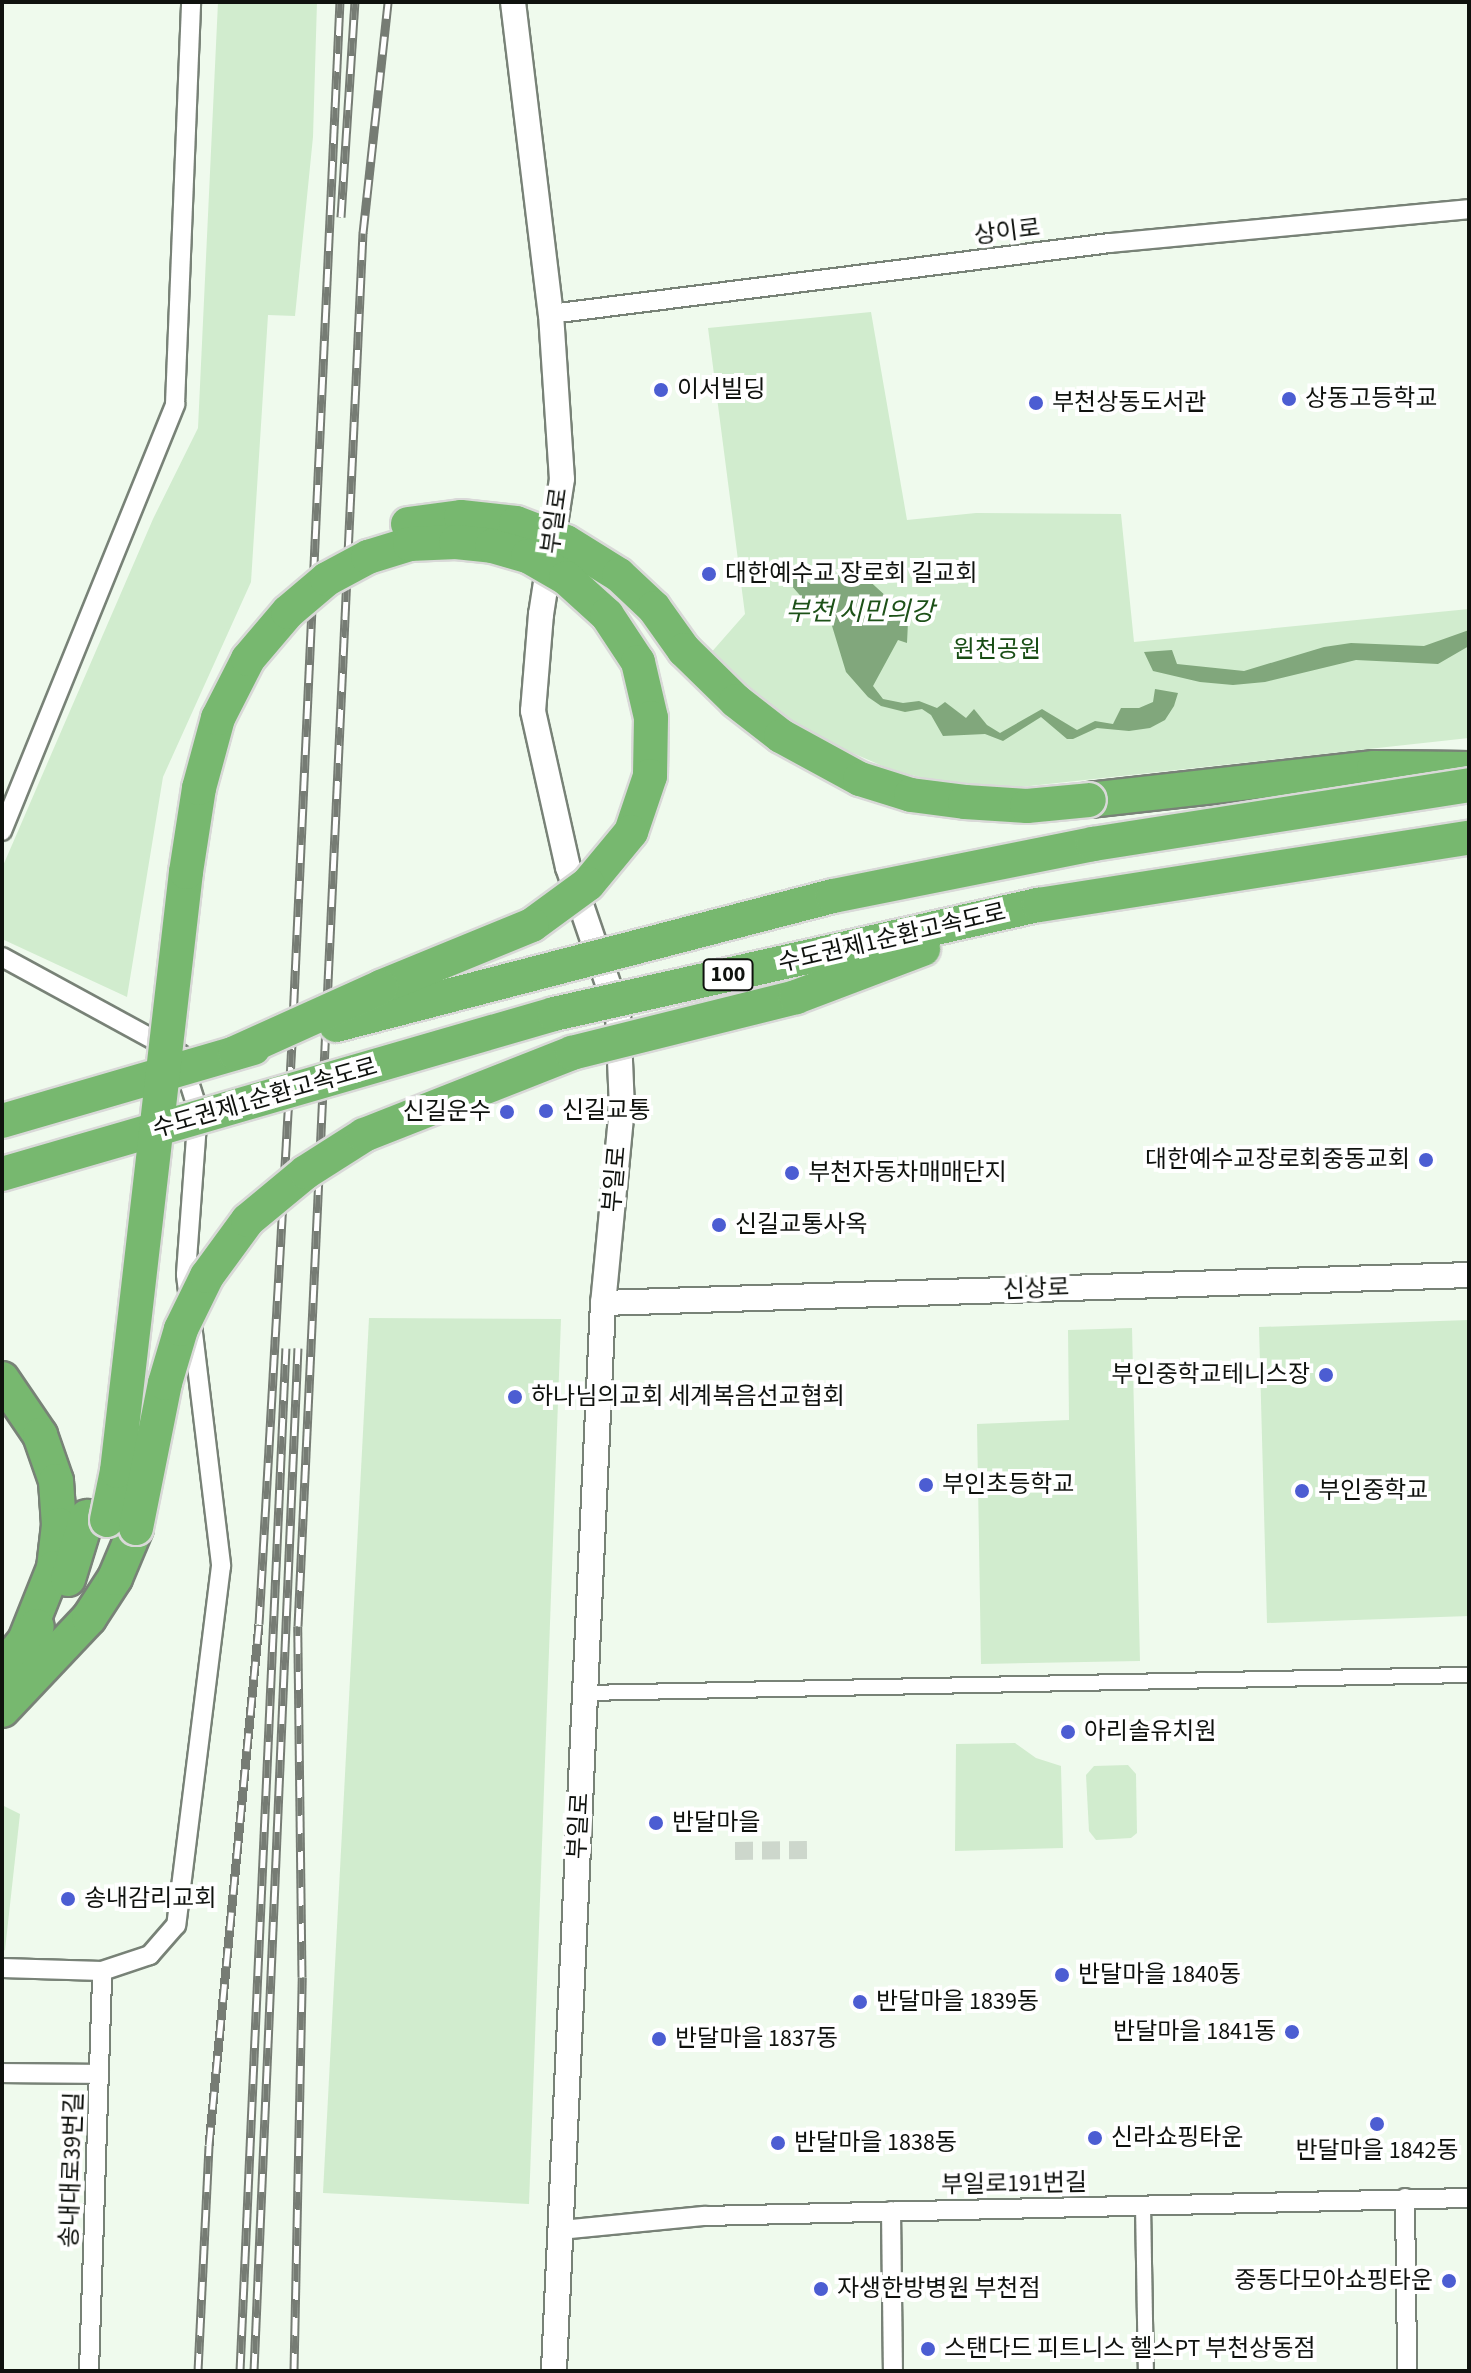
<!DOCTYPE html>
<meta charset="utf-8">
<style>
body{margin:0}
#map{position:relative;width:1471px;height:2373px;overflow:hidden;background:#effaed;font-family:"Source Sans 3","Noto Sans KR",sans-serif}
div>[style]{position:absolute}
.green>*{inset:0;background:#d1ecce}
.water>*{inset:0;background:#81a77c}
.minor-tunnel>*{height:18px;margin-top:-9px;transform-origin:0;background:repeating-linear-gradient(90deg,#cdd7cc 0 18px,transparent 0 27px)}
.roads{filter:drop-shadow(2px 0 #788277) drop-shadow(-2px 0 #788277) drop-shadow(0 2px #788277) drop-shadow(0 -2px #788277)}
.pedestrian>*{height:14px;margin:-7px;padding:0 7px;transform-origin:7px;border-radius:7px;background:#fff}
.minor>*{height:18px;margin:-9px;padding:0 9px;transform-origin:9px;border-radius:9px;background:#fff}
.tertiary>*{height:24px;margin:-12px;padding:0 12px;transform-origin:12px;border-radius:12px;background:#fff}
.motorway>*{height:34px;margin:-17px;padding:0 17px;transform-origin:17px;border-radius:17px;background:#77b86f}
.rail>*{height:9px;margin-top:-4.5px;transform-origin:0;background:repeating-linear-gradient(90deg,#fff 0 18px,#767c74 0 36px);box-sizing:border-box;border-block:2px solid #767c74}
.bridges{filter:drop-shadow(2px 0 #d9d9d8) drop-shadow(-2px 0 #d9d9d8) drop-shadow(0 2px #d9d9d8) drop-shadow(0 -2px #d9d9d8)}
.motorway-bridge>*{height:34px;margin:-17px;padding:0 17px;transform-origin:17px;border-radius:17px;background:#77b86f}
.dots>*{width:22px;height:22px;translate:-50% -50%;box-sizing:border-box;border:4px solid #fff;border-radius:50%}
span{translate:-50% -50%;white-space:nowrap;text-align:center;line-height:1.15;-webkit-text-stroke:8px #fff;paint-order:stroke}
.shield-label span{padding:2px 6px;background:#fff;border:2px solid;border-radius:6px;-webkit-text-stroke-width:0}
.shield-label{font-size:22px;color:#0f120e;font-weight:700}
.street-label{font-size:24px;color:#0f120e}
.poi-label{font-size:24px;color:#0f120e}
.left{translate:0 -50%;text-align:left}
.right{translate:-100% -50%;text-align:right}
.park-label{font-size:24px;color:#184d14}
.water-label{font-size:26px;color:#1d5118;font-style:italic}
.frame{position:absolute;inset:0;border:4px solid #0f120e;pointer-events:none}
</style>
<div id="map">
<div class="green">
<div style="clip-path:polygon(218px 2px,317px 2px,313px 137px,295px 316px,268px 315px,251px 582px,163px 777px,127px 997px,2px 939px,2px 868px,153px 519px,198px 428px)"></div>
<div style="clip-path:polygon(871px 312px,907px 520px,976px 513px,1121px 514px,1134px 642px,1469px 609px,1469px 738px,1011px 788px,954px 785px,894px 771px,788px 725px,709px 655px,745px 614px,708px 328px)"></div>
<div style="clip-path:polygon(369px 1318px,561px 1319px,529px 2204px,323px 2193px)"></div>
<div style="clip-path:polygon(1469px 1320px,1469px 1616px,1267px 1623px,1259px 1327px)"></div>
<div style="clip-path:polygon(1132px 1328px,1140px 1661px,981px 1664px,977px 1424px,1069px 1420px,1068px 1330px)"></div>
<div style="clip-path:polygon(1015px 1743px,1036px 1758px,1061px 1766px,1063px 1848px,955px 1851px,956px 1744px)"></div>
<div style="clip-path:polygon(1128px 1765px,1136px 1774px,1137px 1833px,1131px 1838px,1096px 1840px,1089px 1831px,1086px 1775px,1094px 1766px)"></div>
<div style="clip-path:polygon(2px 1805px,20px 1814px,5px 1950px,2px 1951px)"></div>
</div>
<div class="water">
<div style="clip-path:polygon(789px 569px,811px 584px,837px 575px,864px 576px,888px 598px,892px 619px,908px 622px,907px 643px,898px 640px,873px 686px,883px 699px,903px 703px,919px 701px,937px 708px,945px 702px,966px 718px,974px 709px,987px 725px,1000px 733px,1042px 709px,1077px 730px,1095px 721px,1113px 724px,1121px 708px,1139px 708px,1153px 702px,1155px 689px,1178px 693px,1174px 706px,1165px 720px,1150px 728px,1129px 731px,1097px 728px,1073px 739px,1067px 739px,1041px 717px,1003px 741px,985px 734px,943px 736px,931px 715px,922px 709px,905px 712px,881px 706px,868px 697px,846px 672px,829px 616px,820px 618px,783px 576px)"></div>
<div style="clip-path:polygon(1469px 630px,1469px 646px,1438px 664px,1356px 660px,1265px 682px,1233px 685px,1200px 682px,1153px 671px,1144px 652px,1172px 650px,1177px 664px,1244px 671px,1324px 647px,1351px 643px,1424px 646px)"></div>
</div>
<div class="minor-tunnel">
<div style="left:735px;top:1851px;width:72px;rotate:-0.8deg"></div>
</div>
<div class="roads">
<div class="pedestrian">
<div style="left:585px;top:1693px;width:884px;rotate:-1.17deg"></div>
<div style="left:1143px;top:2205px;width:166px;rotate:89deg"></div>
</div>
<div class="minor">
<div style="left:551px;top:314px;width:563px;rotate:-7.24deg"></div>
<div style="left:1110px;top:243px;width:361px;rotate:-5.4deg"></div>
<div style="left:2px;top:831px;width:461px;rotate:-67.9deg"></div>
<div style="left:175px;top:404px;width:402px;rotate:-87.7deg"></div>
<div style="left:2px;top:957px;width:203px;rotate:28.6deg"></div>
<div style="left:180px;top:1054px;width:59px;rotate:72.2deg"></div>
<div style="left:198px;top:1110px;width:165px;rotate:94.2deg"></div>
<div style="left:186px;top:1275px;width:293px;rotate:83.1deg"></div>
<div style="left:221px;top:1566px;width:362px;rotate:97.1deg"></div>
<div style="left:176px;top:1925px;width:40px;rotate:131deg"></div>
<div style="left:150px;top:1955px;width:51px;rotate:161.6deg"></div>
<div style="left:102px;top:1971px;width:100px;rotate:-178.3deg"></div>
<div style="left:2px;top:2073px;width:97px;rotate:0.6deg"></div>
<div style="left:1405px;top:2198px;width:173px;rotate:89.3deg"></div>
<div style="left:891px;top:2211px;width:160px;rotate:89.3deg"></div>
<div style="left:561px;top:2230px;width:144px;rotate:-5.6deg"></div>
<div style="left:704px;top:2216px;width:765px;rotate:-1.35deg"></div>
<div style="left:89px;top:2371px;width:400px;rotate:-88.1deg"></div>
</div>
<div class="tertiary">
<div style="left:513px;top:2px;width:314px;rotate:83.1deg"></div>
<div style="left:551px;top:314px;width:165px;rotate:86.2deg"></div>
<div style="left:562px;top:479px;width:137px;rotate:98.8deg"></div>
<div style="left:541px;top:614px;width:97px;rotate:94.7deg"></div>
<div style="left:533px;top:711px;width:160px;rotate:77.4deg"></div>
<div style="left:568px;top:867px;width:154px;rotate:71.1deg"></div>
<div style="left:618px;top:1013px;width:94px;rotate:87.6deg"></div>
<div style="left:622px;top:1107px;width:197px;rotate:95.5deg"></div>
<div style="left:603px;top:1303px;width:1069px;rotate:92.63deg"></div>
<div style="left:603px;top:1303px;width:866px;rotate:-1.85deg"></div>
</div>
<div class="motorway">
<div style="left:1089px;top:800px;width:287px;rotate:-6.4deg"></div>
<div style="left:1374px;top:768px;width:95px;rotate:0.6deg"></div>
<div style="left:2px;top:1379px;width:68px;rotate:55.8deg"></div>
<div style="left:40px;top:1435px;width:49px;rotate:70.8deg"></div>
<div style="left:56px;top:1481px;width:44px;rotate:86.1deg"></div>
<div style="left:59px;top:1525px;width:43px;rotate:96.6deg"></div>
<div style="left:54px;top:1568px;width:81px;rotate:111.8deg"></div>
<div style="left:68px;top:1579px;width:65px;rotate:-73deg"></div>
<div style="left:2px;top:1669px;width:55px;rotate:-50.9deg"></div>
<div style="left:2px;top:1710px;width:127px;rotate:-46.6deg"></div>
<div style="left:89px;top:1618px;width:48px;rotate:-57deg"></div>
<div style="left:115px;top:1578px;width:54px;rotate:-67.2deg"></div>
</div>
</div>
<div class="rail">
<div style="left:341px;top:217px;width:215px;rotate:-86.3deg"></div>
<div style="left:198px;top:2371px;width:226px;rotate:-87.2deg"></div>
<div style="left:209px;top:2145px;width:523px;rotate:-84.52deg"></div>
<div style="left:259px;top:1624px;width:583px;rotate:-86.75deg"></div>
<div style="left:292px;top:1042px;width:1041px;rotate:-87.36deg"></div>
<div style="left:240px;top:2371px;width:1024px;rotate:-87.43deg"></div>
<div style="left:254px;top:2371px;width:1024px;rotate:-87.54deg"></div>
<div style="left:294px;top:2371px;width:394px;rotate:-88.8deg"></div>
<div style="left:302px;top:1977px;width:351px;rotate:-90.7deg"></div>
<div style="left:298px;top:1626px;width:1395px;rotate:-87.33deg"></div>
<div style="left:363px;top:233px;width:232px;rotate:-83.8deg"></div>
</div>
<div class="bridges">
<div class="motorway-bridge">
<div style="left:408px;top:524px;width:53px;rotate:-7.5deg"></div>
<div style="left:461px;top:517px;width:55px;rotate:6.2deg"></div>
<div style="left:516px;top:523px;width:53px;rotate:20.8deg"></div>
<div style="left:566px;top:542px;width:62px;rotate:31.9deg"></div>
<div style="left:619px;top:575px;width:48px;rotate:43.3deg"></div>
<div style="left:654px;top:608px;width:52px;rotate:54.5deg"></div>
<div style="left:684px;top:650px;width:73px;rotate:44.4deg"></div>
<div style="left:736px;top:701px;width:57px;rotate:37.9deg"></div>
<div style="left:781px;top:736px;width:90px;rotate:28.6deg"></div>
<div style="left:860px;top:779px;width:53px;rotate:17.4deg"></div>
<div style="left:911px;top:795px;width:54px;rotate:7.4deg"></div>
<div style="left:965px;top:802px;width:62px;rotate:3.7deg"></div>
<div style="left:1027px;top:806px;width:62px;rotate:-5.5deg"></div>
<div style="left:336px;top:1025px;width:513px;rotate:-14.55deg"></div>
<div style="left:833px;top:896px;width:265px;rotate:-11.3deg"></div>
<div style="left:1093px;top:844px;width:381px;rotate:-8.9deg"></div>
<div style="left:2px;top:1121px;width:262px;rotate:-16.2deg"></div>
<div style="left:2px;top:1174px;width:575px;rotate:-16.16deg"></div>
<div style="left:554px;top:1014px;width:497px;rotate:-12.7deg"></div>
<div style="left:1039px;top:905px;width:435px;rotate:-8.9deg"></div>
<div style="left:107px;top:1520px;width:50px;rotate:-78.5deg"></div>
<div style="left:117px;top:1471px;width:603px;rotate:-83.43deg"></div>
<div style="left:186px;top:872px;width:85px;rotate:-81.2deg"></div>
<div style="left:199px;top:788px;width:73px;rotate:-74.8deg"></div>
<div style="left:218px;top:718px;width:66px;rotate:-63deg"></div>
<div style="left:248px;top:659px;width:62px;rotate:-49.6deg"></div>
<div style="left:288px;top:612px;width:51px;rotate:-40.2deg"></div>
<div style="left:327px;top:579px;width:47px;rotate:-28.2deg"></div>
<div style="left:368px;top:557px;width:44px;rotate:-17.2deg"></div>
<div style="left:410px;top:544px;width:46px;rotate:-2.5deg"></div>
<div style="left:456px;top:542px;width:36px;rotate:6deg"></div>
<div style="left:492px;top:546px;width:37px;rotate:16deg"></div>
<div style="left:528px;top:556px;width:44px;rotate:30.1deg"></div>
<div style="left:566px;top:578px;width:55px;rotate:42.1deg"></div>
<div style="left:607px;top:615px;width:56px;rotate:56.6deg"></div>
<div style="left:638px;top:662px;width:57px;rotate:76.9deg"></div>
<div style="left:651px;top:718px;width:58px;rotate:91deg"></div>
<div style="left:650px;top:776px;width:59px;rotate:108.7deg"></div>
<div style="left:631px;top:832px;width:67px;rotate:129.6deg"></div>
<div style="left:588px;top:884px;width:69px;rotate:143.8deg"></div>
<div style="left:532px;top:925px;width:163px;rotate:157.7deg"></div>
<div style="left:381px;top:987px;width:160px;rotate:155.7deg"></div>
<div style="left:136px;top:1528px;width:148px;rotate:-78.7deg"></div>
<div style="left:165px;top:1383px;width:56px;rotate:-73.5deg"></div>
<div style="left:181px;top:1329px;width:59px;rotate:-63.9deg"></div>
<div style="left:207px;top:1276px;width:69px;rotate:-53.8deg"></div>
<div style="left:248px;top:1220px;width:75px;rotate:-39.6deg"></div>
<div style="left:306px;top:1172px;width:69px;rotate:-32.5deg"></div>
<div style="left:364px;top:1135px;width:224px;rotate:-21.5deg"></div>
<div style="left:572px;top:1053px;width:231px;rotate:-14deg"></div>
<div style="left:796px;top:997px;width:136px;rotate:-20.7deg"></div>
</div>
</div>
<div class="dots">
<div style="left:661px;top:390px;background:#4c5dd2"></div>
<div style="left:1289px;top:399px;background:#4c5dd2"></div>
<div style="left:1036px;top:403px;background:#4c5dd2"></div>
<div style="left:709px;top:574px;background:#4c5dd2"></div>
<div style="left:546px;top:1111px;background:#4c5dd2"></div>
<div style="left:507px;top:1112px;background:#4c5dd2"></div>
<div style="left:1426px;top:1160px;background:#4c5dd2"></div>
<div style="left:792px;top:1173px;background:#4c5dd2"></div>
<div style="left:719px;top:1225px;background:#4c5dd2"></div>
<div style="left:1326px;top:1375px;background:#4c5dd2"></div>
<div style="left:515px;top:1397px;background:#4c5dd2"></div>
<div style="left:926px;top:1485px;background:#4c5dd2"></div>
<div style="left:1302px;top:1491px;background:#4c5dd2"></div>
<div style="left:1068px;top:1732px;background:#4c5dd2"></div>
<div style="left:656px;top:1823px;background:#4c5dd2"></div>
<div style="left:68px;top:1899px;background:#4c5dd2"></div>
<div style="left:1062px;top:1975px;background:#4c5dd2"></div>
<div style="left:860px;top:2002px;background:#4c5dd2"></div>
<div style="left:1292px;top:2032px;background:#4c5dd2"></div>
<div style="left:659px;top:2039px;background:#4c5dd2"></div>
<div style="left:1377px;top:2124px;background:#4c5dd2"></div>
<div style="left:1095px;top:2138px;background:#4c5dd2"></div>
<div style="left:778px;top:2143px;background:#4c5dd2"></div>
<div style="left:1449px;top:2281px;background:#4c5dd2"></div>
<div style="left:821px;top:2289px;background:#4c5dd2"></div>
<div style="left:928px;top:2349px;background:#4c5dd2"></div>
</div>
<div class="shield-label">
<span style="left:728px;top:975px">100</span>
</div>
<div class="street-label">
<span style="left:1007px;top:232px;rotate:-7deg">상이로</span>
<span style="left:555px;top:521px;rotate:-82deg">부일로</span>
<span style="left:892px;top:938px;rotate:-13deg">수도권제1순환고속도로</span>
<span style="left:265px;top:1098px;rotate:-16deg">수도권제1순환고속도로</span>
<span style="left:615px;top:1179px;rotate:-85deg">부일로</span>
<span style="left:1036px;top:1289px;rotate:-2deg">신상로</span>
<span style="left:579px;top:1826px;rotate:-87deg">부일로</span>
<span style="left:72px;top:2170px;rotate:-88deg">송내대로39번길</span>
<span style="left:1014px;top:2184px;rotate:-1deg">부일로191번길</span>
</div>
<div class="poi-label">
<span class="left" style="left:677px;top:390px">이서빌딩</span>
<span class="left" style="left:1305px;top:399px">상동고등학교</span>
<span class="left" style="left:1052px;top:403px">부천상동도서관</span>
<span class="left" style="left:725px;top:574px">대한예수교 장로회 길교회</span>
<span class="left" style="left:562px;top:1111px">신길교통</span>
<span class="right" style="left:491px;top:1112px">신길운수</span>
<span class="right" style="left:1410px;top:1160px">대한예수교장로회중동교회</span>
<span class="left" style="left:808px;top:1173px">부천자동차매매단지</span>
<span class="left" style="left:735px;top:1225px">신길교통사옥</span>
<span class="right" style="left:1310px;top:1375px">부인중학교테니스장</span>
<span class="left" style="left:531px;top:1397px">하나님의교회 세계복음선교협회</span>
<span class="left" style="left:942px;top:1485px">부인초등학교</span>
<span class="left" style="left:1318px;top:1491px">부인중학교</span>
<span class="left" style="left:1084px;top:1732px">아리솔유치원</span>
<span class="left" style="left:672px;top:1823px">반달마을</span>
<span class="left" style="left:84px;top:1899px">송내감리교회</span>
<span class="left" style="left:1078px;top:1975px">반달마을 1840동</span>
<span class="left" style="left:876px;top:2002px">반달마을 1839동</span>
<span class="right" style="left:1276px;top:2032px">반달마을 1841동</span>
<span class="left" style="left:675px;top:2039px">반달마을 1837동</span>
<span class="left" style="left:1111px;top:2138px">신라쇼핑타운</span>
<span class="left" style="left:794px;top:2143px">반달마을 1838동</span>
<span style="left:1377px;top:2151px">반달마을 1842동</span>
<span class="right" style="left:1433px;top:2281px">중동다모아쇼핑타운</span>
<span class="left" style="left:837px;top:2289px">자생한방병원 부천점</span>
<span class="left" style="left:944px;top:2349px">스탠다드 피트니스 헬스PT 부천상동점</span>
</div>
<div class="park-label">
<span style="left:997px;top:650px">원천공원</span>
</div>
<div class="water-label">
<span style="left:860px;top:612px">부천 시민의강</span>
</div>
<div class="frame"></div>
</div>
